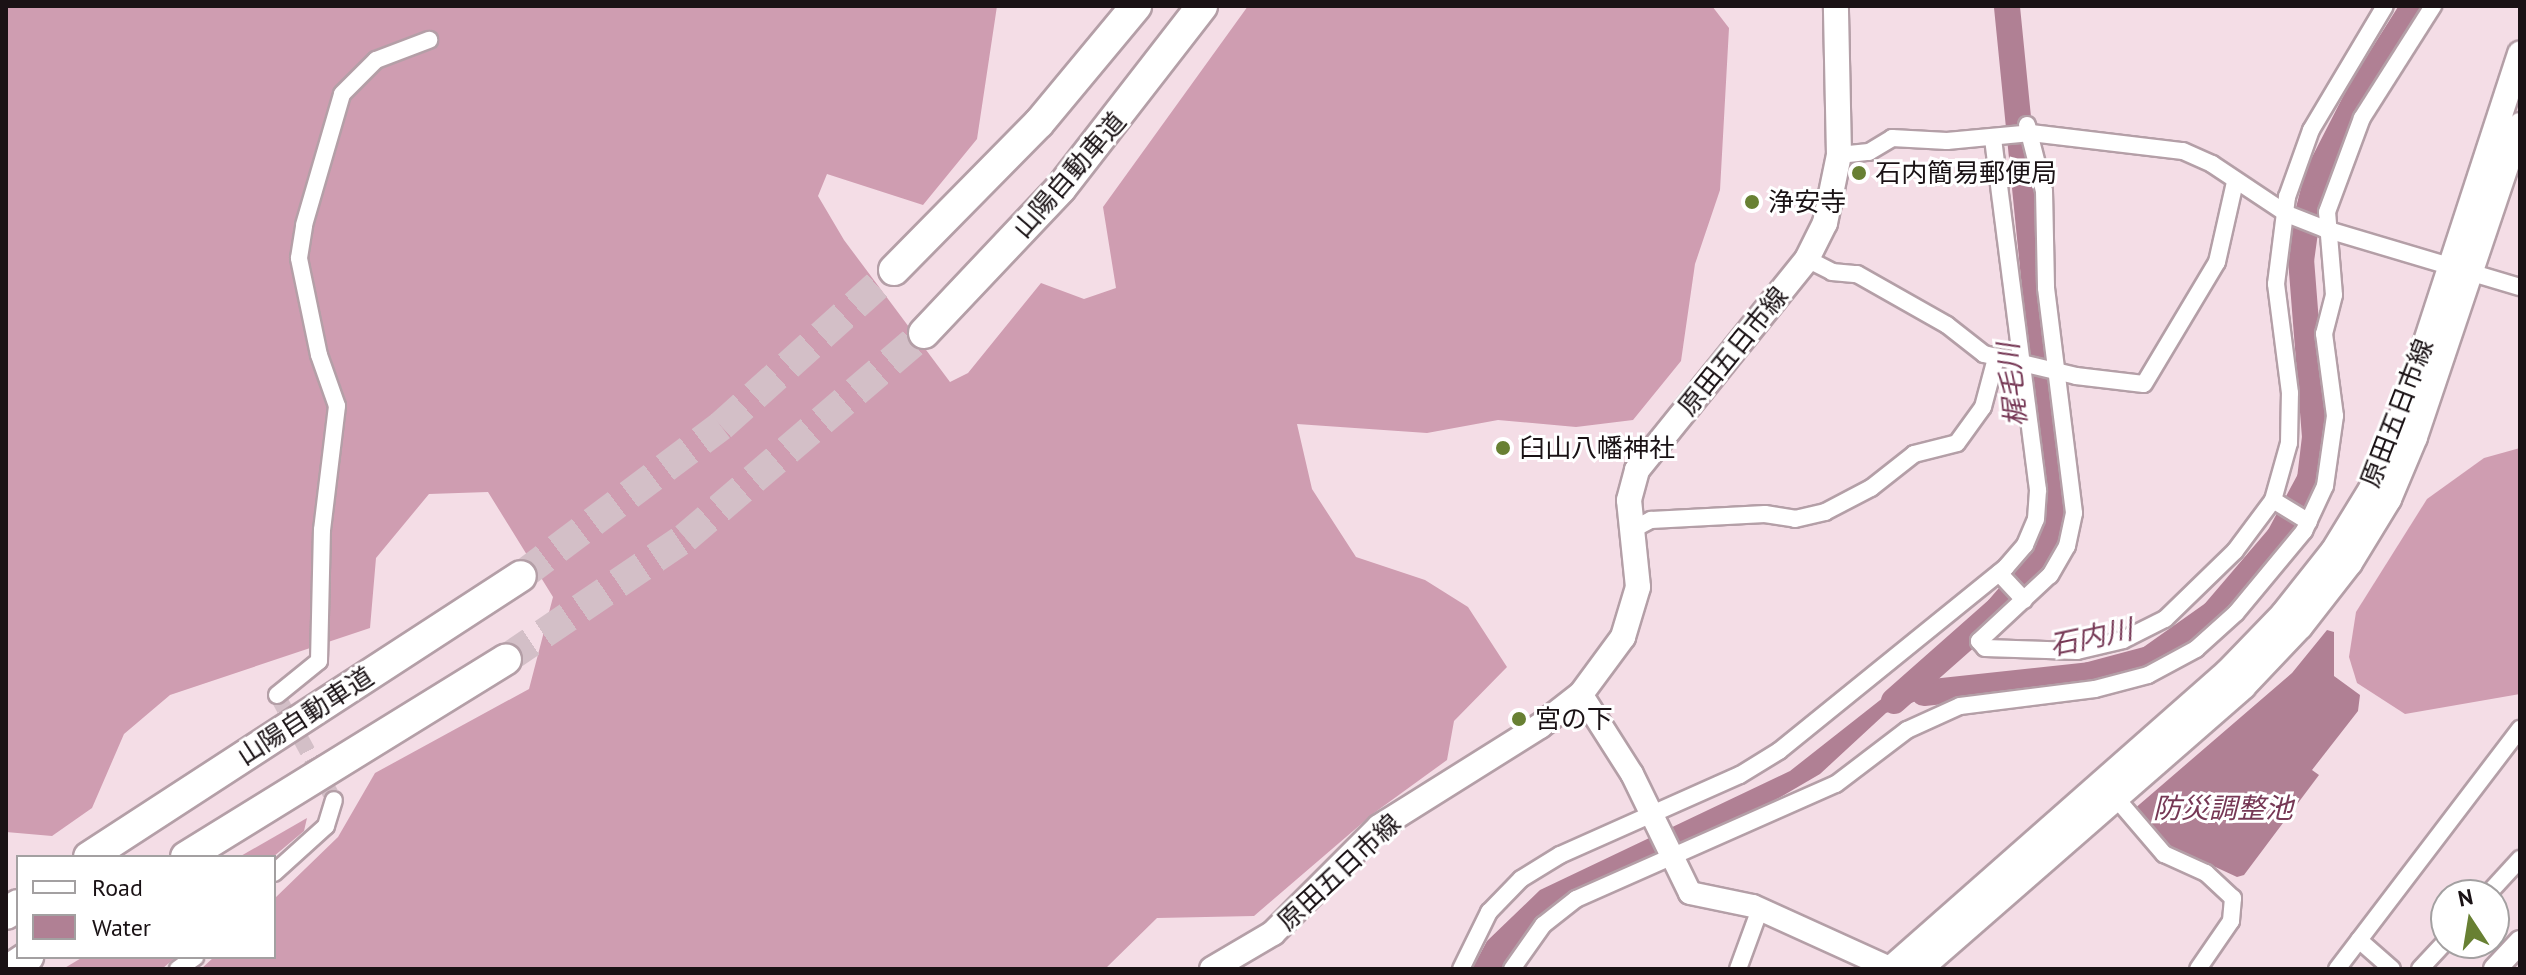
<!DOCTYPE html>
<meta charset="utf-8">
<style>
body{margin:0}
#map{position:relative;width:2526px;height:975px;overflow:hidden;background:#f4dde6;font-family:"PT Sans","Noto Sans JP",sans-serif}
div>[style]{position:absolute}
.forest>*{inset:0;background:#cf9db1}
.water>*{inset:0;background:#b08094}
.river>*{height:26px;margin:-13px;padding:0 13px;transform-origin:13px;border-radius:13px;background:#b08094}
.minor-tunnel>*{height:16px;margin-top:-8px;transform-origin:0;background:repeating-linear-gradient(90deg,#d3bfc7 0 16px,transparent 0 24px)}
.motorway-tunnel>*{height:30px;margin-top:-15px;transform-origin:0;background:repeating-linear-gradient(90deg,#d3bfc7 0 30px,transparent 0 45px)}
.roads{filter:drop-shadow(2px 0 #b49fa7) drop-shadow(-2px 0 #b49fa7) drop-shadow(0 2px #b49fa7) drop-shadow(0 -2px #b49fa7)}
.minor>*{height:16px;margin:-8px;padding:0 8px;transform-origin:8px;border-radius:8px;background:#fff}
.tertiary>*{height:22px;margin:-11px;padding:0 11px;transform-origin:11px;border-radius:11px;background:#fff}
.secondary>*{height:24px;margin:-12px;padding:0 12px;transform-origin:12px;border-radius:12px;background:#fff}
.motorway>*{height:30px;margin:-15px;padding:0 15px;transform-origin:15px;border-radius:15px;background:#fff}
.dots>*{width:22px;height:22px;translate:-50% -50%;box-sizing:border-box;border:4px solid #fff;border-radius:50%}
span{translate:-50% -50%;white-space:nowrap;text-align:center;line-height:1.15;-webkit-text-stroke:6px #fff;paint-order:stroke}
.poi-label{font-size:26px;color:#1a1215}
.left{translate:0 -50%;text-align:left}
.street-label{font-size:26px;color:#1a1215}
.water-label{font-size:28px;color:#763855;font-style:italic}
.frame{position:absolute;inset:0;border:8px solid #1a1215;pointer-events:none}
.legend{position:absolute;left:16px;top:855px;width:260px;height:104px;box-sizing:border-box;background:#fff;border:2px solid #a3a0a1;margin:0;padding:10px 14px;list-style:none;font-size:24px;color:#1a1215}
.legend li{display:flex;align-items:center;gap:16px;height:40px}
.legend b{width:40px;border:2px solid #a3a0a1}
.north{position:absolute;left:2430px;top:879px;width:80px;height:80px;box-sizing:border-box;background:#fff;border:2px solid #a3a0a1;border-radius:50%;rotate:348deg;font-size:22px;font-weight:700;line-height:32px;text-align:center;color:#1a1215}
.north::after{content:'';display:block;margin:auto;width:28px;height:36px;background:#688033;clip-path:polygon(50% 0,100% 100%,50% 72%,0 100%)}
</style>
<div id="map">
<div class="forest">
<div style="clip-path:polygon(6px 6px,997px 6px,977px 139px,923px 205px,827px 174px,818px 196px,844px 240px,950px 382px,968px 373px,1041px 283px,1084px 299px,1116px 288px,1103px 207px,1248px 6px,1712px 6px,1729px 28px,1720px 190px,1695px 264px,1681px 361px,1633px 420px,1576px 427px,1498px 420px,1427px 433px,1297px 424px,1312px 489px,1356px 557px,1425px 580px,1468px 607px,1507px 667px,1454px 721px,1447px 760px,1374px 813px,1254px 916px,1157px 918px,1105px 969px,201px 969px,214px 957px,274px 957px,274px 899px,338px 837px,375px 773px,529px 689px,553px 597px,488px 492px,429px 494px,376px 558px,370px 628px,170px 695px,124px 734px,92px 808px,52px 836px,6px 832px)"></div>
<div style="clip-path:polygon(2520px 448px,2520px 694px,2405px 714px,2357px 683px,2349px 657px,2356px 612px,2427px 499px,2484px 458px)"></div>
<div style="clip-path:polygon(307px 818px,304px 831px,273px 857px,239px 857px)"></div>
<div style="clip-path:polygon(83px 957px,176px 957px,162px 969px,63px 969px)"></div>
</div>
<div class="water">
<div style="clip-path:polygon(2327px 630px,2334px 632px,2334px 676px,2360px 695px,2358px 711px,2312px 770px,2319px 775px,2244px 875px,2237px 877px,2157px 840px,2133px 810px,2292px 673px)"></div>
<div style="clip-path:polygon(1912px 675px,1971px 691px,1921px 699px,1886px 713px,1820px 774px,1758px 810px,1592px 883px,1553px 907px,1530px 928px,1501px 969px,1472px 969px,1487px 941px,1540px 890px,1790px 771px)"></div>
</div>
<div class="river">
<div style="left:1924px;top:693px;width:166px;rotate:-6.2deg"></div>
<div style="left:2089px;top:675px;width:62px;rotate:-14.9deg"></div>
<div style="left:2149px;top:659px;width:80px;rotate:-35.3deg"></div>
<div style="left:2214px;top:613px;width:100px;rotate:-49.5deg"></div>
<div style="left:2279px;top:537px;width:66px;rotate:-61.9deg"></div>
<div style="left:2310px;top:479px;width:42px;rotate:-83.2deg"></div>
<div style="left:2315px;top:437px;width:177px;rotate:-94.5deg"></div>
<div style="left:2301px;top:261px;width:44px;rotate:-82.2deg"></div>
<div style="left:2307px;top:217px;width:44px;rotate:-75.7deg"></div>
<div style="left:2318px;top:174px;width:94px;rotate:-62.9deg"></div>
<div style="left:2361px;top:90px;width:99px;rotate:-57.8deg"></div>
<div style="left:1894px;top:701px;width:139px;rotate:-41.5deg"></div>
<div style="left:1998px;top:609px;width:78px;rotate:-49.2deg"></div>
<div style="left:2049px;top:550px;width:52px;rotate:-82.3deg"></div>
<div style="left:2056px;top:498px;width:494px;rotate:-95.7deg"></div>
</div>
<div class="minor-tunnel">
<div style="left:277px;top:695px;width:119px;rotate:61.5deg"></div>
</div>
<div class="motorway-tunnel">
<div style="left:521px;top:576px;width:250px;rotate:-36.9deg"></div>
<div style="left:721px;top:426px;width:233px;rotate:-42deg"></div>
<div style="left:506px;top:659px;width:216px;rotate:-34.1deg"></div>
<div style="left:685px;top:538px;width:315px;rotate:-40.6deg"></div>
</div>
<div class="roads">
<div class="minor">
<div style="left:2027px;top:125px;width:68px;rotate:75.6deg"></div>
<div style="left:2044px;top:191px;width:97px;rotate:88.8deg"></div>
<div style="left:2046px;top:288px;width:227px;rotate:82.9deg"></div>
<div style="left:2074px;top:513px;width:34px;rotate:102deg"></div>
<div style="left:2067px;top:546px;width:34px;rotate:120deg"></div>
<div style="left:2050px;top:575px;width:97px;rotate:137.1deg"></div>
<div style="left:1979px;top:641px;width:9px;rotate:49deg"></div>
<div style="left:1985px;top:648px;width:92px;rotate:1.9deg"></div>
<div style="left:2077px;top:651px;width:47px;rotate:-13.4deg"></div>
<div style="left:2123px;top:640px;width:47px;rotate:-26.6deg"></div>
<div style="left:2165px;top:619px;width:98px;rotate:-44.2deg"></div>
<div style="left:2235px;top:551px;width:64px;rotate:-53.3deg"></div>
<div style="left:2273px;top:500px;width:59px;rotate:-74.3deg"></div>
<div style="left:2289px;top:443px;width:50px;rotate:-88.9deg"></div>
<div style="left:2290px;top:393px;width:110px;rotate:-97.3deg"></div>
<div style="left:2276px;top:284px;width:88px;rotate:-82.8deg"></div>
<div style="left:2287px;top:197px;width:71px;rotate:-70.3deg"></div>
<div style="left:2311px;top:130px;width:144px;rotate:-59.2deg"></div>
<div style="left:1839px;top:155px;width:30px;rotate:-6deg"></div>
<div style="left:1869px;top:152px;width:27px;rotate:-31deg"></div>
<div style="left:1892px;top:138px;width:55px;rotate:3.1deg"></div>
<div style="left:1947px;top:141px;width:84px;rotate:-5.4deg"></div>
<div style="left:2031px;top:133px;width:153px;rotate:6.8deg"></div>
<div style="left:2183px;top:151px;width:32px;rotate:24deg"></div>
<div style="left:2212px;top:164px;width:90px;rotate:33.7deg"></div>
<div style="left:2287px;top:214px;width:41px;rotate:21.5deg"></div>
<div style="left:2325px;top:229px;width:203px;rotate:16.6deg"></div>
<div style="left:1807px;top:259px;width:28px;rotate:27deg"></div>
<div style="left:1832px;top:272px;width:25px;rotate:5deg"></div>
<div style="left:1857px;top:274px;width:103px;rotate:29.5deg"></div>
<div style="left:1947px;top:325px;width:47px;rotate:38.1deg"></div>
<div style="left:1984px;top:354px;width:95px;rotate:13.4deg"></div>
<div style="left:2076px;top:376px;width:68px;rotate:6.7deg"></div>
<div style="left:2144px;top:384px;width:142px;rotate:-59.1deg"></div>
<div style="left:2217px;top:262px;width:82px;rotate:-77.3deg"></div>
<div style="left:2273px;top:500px;width:42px;rotate:31.4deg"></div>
<div style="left:1630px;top:531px;width:24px;rotate:-28deg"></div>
<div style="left:1651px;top:520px;width:114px;rotate:-3deg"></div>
<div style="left:1765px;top:514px;width:30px;rotate:9deg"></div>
<div style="left:1795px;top:519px;width:31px;rotate:-13deg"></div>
<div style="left:1825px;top:512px;width:52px;rotate:-27.6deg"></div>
<div style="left:1871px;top:488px;width:55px;rotate:-38.3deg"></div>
<div style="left:1914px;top:454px;width:44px;rotate:-14.3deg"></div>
<div style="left:1957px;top:443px;width:44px;rotate:-54.2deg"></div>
<div style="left:1983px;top:407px;width:51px;rotate:-75.1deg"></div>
<div style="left:1999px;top:573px;width:37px;rotate:47deg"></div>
<div style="left:277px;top:695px;width:54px;rotate:-39deg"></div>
<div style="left:319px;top:661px;width:131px;rotate:-88.7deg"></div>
<div style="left:322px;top:530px;width:125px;rotate:-83.1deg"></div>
<div style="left:337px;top:406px;width:54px;rotate:-109.4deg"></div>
<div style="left:319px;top:355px;width:99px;rotate:-101.7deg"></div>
<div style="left:299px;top:258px;width:33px;rotate:-81deg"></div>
<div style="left:304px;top:225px;width:136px;rotate:-73.8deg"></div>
<div style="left:342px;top:94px;width:48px;rotate:-45deg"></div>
<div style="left:376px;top:60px;width:57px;rotate:-20.7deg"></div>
<div style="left:2116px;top:798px;width:74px;rotate:49.4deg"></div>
<div style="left:2164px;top:854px;width:46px;rotate:24.3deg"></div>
<div style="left:2206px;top:873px;width:37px;rotate:43deg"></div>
<div style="left:2233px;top:898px;width:23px;rotate:95deg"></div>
<div style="left:2231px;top:921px;width:58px;rotate:124.5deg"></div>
<div style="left:274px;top:873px;width:70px;rotate:-42.1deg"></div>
<div style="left:326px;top:826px;width:27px;rotate:-73deg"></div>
<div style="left:2487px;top:895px;width:49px;rotate:-47.5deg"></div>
<div style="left:2359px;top:940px;width:44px;rotate:41.3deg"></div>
<div style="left:178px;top:969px;width:21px;rotate:-35deg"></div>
<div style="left:1461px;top:969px;width:64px;rotate:-63.8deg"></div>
<div style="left:1489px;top:912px;width:46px;rotate:-45.9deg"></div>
<div style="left:1521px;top:879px;width:46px;rotate:-31.6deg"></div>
<div style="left:1560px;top:855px;width:197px;rotate:-24deg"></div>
<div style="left:1740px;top:775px;width:46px;rotate:-31.6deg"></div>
<div style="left:1779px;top:751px;width:292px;rotate:-39deg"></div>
<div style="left:2006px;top:567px;width:29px;rotate:-49deg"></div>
<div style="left:2025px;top:545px;width:28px;rotate:-67deg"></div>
<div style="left:2036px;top:519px;width:29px;rotate:-86deg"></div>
<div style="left:2038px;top:490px;width:355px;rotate:-97.3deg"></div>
<div style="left:1512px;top:969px;width:54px;rotate:-54.8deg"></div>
<div style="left:1543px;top:925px;width:42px;rotate:-38.2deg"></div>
<div style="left:1576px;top:899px;width:284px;rotate:-23.9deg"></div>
<div style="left:1836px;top:784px;width:89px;rotate:-37.3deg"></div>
<div style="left:1907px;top:730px;width:58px;rotate:-24.4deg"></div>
<div style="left:1960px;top:706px;width:136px;rotate:-7.2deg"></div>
<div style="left:2095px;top:689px;width:55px;rotate:-14.8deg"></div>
<div style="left:2148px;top:675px;width:55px;rotate:-28.4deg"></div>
<div style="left:2196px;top:649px;width:54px;rotate:-42deg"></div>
<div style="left:2236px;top:613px;width:107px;rotate:-50.3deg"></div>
<div style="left:2304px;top:531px;width:50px;rotate:-65deg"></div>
<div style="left:2325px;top:486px;width:71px;rotate:-81.9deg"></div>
<div style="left:2335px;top:416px;width:83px;rotate:-97.6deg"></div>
<div style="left:2324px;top:334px;width:40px;rotate:-75.6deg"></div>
<div style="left:2334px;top:295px;width:83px;rotate:-94.8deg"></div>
<div style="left:2327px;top:212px;width:100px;rotate:-69.6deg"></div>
<div style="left:2362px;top:118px;width:133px;rotate:-57.6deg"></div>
<div style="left:1738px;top:969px;width:64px;rotate:-69.9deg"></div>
<div style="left:2337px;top:969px;width:302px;rotate:-52.7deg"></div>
<div style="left:2420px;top:969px;width:38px;rotate:-47deg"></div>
</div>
<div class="tertiary">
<div style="left:1581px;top:694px;width:95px;rotate:57.5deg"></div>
<div style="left:1632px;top:774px;width:132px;rotate:64deg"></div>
<div style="left:1690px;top:893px;width:64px;rotate:11.7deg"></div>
<div style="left:1753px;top:906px;width:153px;rotate:24.4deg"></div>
<div style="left:2495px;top:969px;width:37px;rotate:-47deg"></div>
</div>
<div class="secondary">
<div style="left:1212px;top:969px;width:71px;rotate:-30.5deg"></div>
<div style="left:1273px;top:933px;width:150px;rotate:-45deg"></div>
<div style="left:1379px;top:827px;width:190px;rotate:-32.1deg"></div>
<div style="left:1540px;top:726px;width:52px;rotate:-38deg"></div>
<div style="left:1581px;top:694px;width:71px;rotate:-53.6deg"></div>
<div style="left:1623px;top:637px;width:52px;rotate:-73.3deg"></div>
<div style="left:1638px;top:587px;width:87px;rotate:-95.9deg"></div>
<div style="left:1629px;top:500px;width:31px;rotate:-75deg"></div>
<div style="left:1637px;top:470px;width:271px;rotate:-51.1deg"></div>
<div style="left:1807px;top:259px;width:40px;rotate:-63.4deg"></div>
<div style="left:1825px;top:223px;width:69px;rotate:-78.4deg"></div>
<div style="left:1839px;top:155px;width:149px;rotate:-91.2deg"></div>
<div style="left:1890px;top:969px;width:449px;rotate:-41.4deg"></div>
<div style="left:2227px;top:672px;width:81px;rotate:-46deg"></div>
<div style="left:2283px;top:614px;width:80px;rotate:-51.6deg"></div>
<div style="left:2333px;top:551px;width:73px;rotate:-58.5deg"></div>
<div style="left:2371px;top:489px;width:64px;rotate:-66.2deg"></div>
<div style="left:2397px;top:430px;width:396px;rotate:-71.9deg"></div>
<div style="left:1920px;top:969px;width:429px;rotate:-41.1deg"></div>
<div style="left:2243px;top:687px;width:83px;rotate:-46.5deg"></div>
<div style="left:2300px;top:627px;width:81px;rotate:-52deg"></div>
<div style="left:2350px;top:563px;width:75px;rotate:-58.6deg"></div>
<div style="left:2389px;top:499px;width:67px;rotate:-67.2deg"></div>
<div style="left:2415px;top:437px;width:329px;rotate:-71.4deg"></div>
</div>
<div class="motorway">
<div style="left:894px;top:270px;width:206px;rotate:-45.4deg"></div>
<div style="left:1039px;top:123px;width:152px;rotate:-50.3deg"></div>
<div style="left:924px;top:333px;width:199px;rotate:-46.6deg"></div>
<div style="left:1061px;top:188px;width:230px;rotate:-52.2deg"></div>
<div style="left:89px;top:857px;width:515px;rotate:-33.04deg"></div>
<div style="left:186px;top:857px;width:376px;rotate:-31.7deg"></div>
<div style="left:6px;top:914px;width:15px;rotate:-37deg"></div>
<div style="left:10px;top:969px;width:22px;rotate:-34deg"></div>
</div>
</div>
<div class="dots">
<div style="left:1859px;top:173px;background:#688033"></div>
<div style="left:1752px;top:202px;background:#688033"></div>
<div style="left:1503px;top:448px;background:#688033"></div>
<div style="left:1519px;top:719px;background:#688033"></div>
</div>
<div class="poi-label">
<span class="left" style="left:1875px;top:173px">石内簡易郵便局</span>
<span class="left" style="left:1768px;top:202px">浄安寺</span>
<span class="left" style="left:1519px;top:448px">臼山八幡神社</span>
<span class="left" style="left:1535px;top:719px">宮の下</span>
</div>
<div class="street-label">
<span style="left:1069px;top:175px;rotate:-49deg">山陽自動車道</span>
<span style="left:1733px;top:351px;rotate:-51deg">原田五日市線</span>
<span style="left:2397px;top:413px;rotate:-69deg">原田五日市線</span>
<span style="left:305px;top:716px;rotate:-33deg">山陽自動車道</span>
<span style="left:1339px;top:872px;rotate:-43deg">原田五日市線</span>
</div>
<div class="water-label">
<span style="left:2012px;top:385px;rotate:-96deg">梶毛川</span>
<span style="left:2091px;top:637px;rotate:-12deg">石内川</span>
<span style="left:2223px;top:808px">防災調整池</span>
</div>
<div class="frame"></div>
<ul class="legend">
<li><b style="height:10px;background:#fff"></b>Road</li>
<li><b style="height:22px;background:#b08094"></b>Water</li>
</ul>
<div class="north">N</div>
</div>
